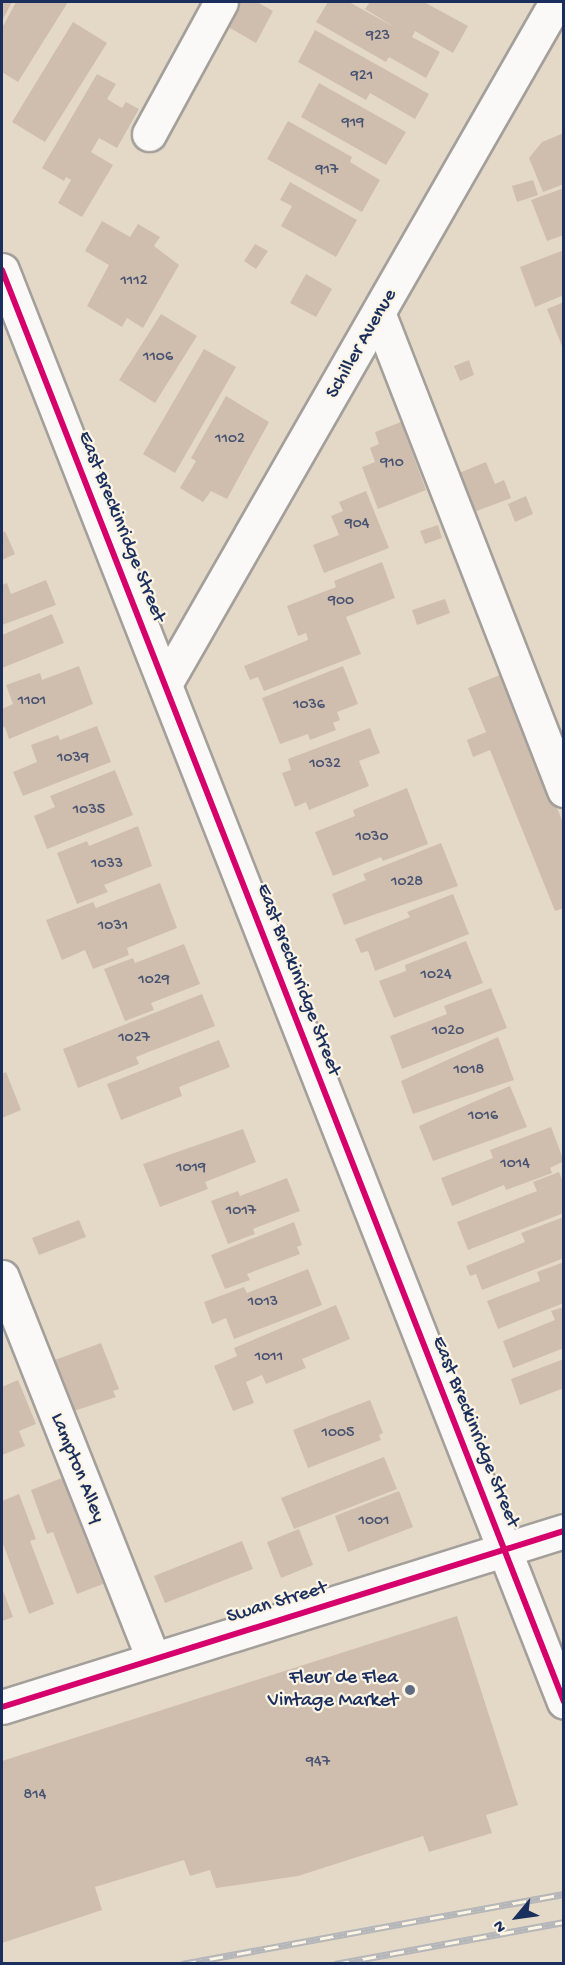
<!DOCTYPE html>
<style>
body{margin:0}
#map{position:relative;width:565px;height:1965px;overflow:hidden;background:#e4d9c7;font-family:"Gochi Hand",sans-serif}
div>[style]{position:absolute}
.building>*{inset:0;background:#cfbead}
.roads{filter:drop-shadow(2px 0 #a39f9b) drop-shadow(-2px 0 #a39f9b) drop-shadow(0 2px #a39f9b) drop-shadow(0 -2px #a39f9b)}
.minor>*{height:33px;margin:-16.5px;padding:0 16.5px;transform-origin:16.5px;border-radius:16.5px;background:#fbf9f7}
.rail>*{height:7px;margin-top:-3.5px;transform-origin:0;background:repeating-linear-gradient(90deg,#fcf5e5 0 14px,#b5b6b9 0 28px);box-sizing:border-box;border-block:2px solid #b5b6b9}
.cycleway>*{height:6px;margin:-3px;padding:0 3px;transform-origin:3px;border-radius:3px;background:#d6006c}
.dots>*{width:16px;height:16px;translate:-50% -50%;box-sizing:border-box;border:3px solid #fcf5e5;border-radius:50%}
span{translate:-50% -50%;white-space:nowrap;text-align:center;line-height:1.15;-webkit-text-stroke:4.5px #fcf5e5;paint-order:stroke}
.number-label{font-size:16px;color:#485372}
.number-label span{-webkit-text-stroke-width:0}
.street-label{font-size:20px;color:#1b2f5e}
.poi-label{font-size:20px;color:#1b2f5e}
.right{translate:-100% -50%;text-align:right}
.frame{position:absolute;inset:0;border:3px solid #1b2f5e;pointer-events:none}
.north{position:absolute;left:487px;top:1887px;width:60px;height:60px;-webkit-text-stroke:4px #fcf5e5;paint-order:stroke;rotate:241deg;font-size:16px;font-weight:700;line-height:24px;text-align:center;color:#1b2f5e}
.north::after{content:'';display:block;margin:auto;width:21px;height:27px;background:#1b2f5e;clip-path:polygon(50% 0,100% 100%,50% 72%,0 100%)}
</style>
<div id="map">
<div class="building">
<div style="clip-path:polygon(2px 2px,12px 2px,2px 21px)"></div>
<div style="clip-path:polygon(16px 2px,68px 2px,18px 82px,2px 72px,2px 28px)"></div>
<div style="clip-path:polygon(236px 2px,257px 2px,273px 11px,256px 43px,223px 24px)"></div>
<div style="clip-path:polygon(328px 2px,349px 2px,396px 28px,365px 9px,370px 2px,424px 2px,468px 26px,453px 53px,415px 31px,412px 37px,440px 52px,426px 78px,389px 57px,386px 62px,316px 22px)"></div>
<div style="clip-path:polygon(73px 22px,107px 43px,45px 142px,12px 122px)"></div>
<div style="clip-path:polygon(315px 30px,429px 94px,415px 119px,370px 93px,366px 100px,298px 62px)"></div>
<div style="clip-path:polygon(97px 74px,116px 84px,107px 99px,122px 108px,126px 102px,139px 109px,117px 148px,99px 138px,91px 152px,113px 165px,82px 217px,58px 203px,71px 180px,66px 177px,64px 181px,42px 168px)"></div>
<div style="clip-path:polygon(319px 83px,406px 132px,386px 165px,301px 117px)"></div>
<div style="clip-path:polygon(288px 121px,352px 157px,350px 162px,380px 180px,362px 212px,267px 159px)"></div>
<div style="clip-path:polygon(564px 133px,564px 184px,543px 192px,529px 158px,542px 142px)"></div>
<div style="clip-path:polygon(533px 180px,538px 195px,517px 202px,512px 186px)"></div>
<div style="clip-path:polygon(290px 182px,357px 220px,336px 257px,281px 226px,292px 206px,280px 200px)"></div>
<div style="clip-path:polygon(564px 188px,564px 235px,547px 241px,531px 200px)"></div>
<div style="clip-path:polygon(102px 221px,130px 237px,138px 224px,160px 237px,154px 246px,179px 265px,143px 328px,127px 318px,122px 327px,87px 306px,109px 265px,85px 251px)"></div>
<div style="clip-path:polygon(255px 244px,268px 251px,256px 269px,244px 261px)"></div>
<div style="clip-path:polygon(564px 250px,564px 295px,535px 307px,520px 267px)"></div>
<div style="clip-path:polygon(306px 274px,332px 289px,316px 317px,290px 303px)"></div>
<div style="clip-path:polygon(564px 302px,564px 345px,562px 346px,547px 309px)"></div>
<div style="clip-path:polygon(161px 314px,197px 336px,155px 403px,119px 380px)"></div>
<div style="clip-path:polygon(204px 349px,236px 367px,175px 473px,143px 454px)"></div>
<div style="clip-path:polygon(469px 360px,474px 375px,460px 381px,454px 366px)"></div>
<div style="clip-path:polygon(226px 396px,269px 422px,227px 499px,211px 491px,203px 502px,180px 488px,196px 461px,191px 458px)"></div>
<div style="clip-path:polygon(401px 422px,426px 490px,378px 509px,362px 467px,375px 462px,370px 448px,379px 444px,375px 432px)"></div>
<div style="clip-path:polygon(486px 462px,495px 484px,504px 480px,511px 498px,474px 512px,459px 473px)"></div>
<div style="clip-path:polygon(366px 491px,389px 548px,324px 573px,313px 545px,339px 535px,331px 516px,343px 511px,339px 502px)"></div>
<div style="clip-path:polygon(526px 496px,533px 514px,515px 522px,508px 504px)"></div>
<div style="clip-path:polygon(438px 525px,442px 538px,425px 544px,420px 531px)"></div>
<div style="clip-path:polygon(5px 531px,15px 554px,2px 560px,2px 533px)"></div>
<div style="clip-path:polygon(382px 562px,395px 598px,346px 617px,361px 654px,264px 691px,258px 677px,250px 680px,244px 666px,308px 640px,306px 633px,298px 636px,287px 606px,336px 587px,334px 581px)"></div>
<div style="clip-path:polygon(46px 580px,56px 605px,2px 625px,2px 585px,7px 583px,11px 594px)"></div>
<div style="clip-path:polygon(445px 599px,450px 613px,417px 625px,412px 610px)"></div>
<div style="clip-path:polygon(52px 614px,64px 643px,2px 668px,2px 635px)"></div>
<div style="clip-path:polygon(79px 666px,93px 704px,9px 739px,5px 727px,2px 728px,2px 709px,13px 704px,6px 685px,40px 673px,42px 680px)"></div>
<div style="clip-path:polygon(343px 666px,358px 704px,337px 712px,340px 720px,333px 723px,336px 730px,310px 740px,308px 734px,280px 744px,262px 698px)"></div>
<div style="clip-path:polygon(502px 674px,564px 825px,564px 908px,555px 911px,490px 750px,473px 757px,467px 740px,486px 732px,468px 688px)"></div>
<div style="clip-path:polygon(97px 726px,111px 762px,23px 796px,13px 772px,37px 762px,31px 745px,58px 735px,60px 740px)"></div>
<div style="clip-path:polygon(370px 728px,380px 753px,359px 761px,369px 786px,309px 810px,306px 802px,295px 807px,282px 773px,291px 770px,288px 759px)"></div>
<div style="clip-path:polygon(115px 770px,133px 815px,47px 849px,34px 816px,55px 807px,50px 796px)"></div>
<div style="clip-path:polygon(407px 788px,428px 844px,383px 861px,381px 857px,333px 876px,315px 832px,355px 816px,353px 810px)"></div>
<div style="clip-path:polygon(138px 826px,152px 866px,104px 885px,108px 892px,77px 904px,57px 853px,87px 841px,89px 846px)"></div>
<div style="clip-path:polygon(441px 843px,458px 886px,344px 925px,332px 894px,366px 880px,363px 874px)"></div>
<div style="clip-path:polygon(160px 883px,177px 928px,127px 948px,129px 955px,93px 969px,85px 950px,62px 960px,46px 920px,93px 902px,96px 908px)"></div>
<div style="clip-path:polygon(453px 894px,469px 934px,375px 971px,368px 951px,361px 953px,355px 939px,410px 917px,407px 912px)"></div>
<div style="clip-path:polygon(466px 941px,483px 983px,394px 1018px,379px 981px,406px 971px,405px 965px)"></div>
<div style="clip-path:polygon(184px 944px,200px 984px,151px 1003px,154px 1010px,125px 1021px,104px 969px,133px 958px,135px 963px)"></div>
<div style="clip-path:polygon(491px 988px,507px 1028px,402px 1069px,390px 1036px,447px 1014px,444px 1006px)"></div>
<div style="clip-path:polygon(202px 994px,215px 1026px,136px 1057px,139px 1064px,78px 1088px,63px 1049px)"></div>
<div style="clip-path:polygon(498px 1037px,514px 1080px,413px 1114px,401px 1081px)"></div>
<div style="clip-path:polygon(219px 1040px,230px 1067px,179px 1087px,182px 1096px,121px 1120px,107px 1084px)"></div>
<div style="clip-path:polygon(6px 1072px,21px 1110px,2px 1118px,2px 1074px)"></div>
<div style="clip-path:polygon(510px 1086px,527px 1127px,433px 1161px,419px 1126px)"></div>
<div style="clip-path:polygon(551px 1127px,564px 1161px,550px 1168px,552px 1173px,506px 1190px,504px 1185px,452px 1206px,441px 1178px,493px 1158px,490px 1150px)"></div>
<div style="clip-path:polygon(243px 1129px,256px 1162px,205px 1182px,208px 1189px,160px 1207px,143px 1164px)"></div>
<div style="clip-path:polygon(559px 1172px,564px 1184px,564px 1213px,468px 1250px,457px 1222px,537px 1191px,533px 1182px)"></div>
<div style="clip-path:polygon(287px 1178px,300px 1211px,253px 1229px,255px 1234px,228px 1244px,211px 1201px,238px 1191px,240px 1196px)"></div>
<div style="clip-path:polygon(564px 1217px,564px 1258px,482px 1290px,476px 1274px,470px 1276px,466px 1266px,525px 1242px,521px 1233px)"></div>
<div style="clip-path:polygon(79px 1220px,86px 1237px,39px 1255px,32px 1238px)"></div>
<div style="clip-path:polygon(294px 1222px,302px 1245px,297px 1247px,300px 1254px,247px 1274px,250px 1280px,225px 1289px,211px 1255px)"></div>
<div style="clip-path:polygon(564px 1262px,564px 1303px,498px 1329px,487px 1301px,540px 1281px,537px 1272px)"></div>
<div style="clip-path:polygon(308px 1269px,322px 1305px,234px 1339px,226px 1318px,212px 1324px,204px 1302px,244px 1287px,247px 1293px)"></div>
<div style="clip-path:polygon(336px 1305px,350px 1339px,302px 1359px,306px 1368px,266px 1384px,262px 1375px,246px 1382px,254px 1403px,233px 1411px,214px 1366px,237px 1356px,234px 1348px)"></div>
<div style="clip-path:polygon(564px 1307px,564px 1348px,513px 1368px,503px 1341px,555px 1320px,551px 1311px)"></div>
<div style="clip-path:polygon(101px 1343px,119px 1389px,113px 1391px,116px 1397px,71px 1412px,52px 1361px)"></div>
<div style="clip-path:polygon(564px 1359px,564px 1388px,520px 1405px,511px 1379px)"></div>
<div style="clip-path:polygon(18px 1380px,36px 1424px,19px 1431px,25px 1446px,2px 1455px,2px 1387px)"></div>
<div style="clip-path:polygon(370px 1400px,383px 1433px,379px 1435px,381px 1440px,308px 1468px,293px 1430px)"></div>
<div style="clip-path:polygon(384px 1457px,397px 1489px,294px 1529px,281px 1498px)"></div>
<div style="clip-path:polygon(62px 1478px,103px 1584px,77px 1594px,53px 1532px,47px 1534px,31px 1490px)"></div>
<div style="clip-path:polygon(399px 1491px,413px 1527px,348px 1552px,335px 1516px)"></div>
<div style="clip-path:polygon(19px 1494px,36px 1539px,30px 1541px,54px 1604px,29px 1614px,2px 1541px,2px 1501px)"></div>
<div style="clip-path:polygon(299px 1529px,313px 1565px,281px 1578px,267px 1542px)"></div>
<div style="clip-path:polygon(242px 1541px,253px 1569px,165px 1603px,154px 1576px)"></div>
<div style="clip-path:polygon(2px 1588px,13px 1617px,2px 1621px)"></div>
<div style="clip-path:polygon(457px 1616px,518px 1805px,486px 1815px,492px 1833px,429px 1852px,423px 1836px,298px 1876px,216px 1888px,210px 1870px,190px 1876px,184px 1860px,95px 1887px,102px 1910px,2px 1943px,2px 1761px)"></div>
</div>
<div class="roads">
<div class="minor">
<div style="left:149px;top:134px;width:150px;rotate:-61.4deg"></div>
<div style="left:2px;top:270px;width:1538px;rotate:68.57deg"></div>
<div style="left:379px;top:315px;width:510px;rotate:68.72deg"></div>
<div style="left:165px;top:684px;width:786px;rotate:-60.17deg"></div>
<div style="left:2px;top:1277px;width:411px;rotate:68.4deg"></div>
<div style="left:2px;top:1707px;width:589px;rotate:-17.39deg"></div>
</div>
</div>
<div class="rail">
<div style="left:182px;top:1964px;width:388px;rotate:-10.4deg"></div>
<div style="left:335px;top:1964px;width:233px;rotate:-10.4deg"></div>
</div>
<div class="cycleway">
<div style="left:2px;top:270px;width:1538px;rotate:68.57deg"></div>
<div style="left:2px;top:1707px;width:589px;rotate:-17.39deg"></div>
</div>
<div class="dots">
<div style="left:410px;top:1690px;background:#616a83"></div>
</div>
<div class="number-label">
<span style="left:378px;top:37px">923</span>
<span style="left:362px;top:77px">921</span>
<span style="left:353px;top:124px">919</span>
<span style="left:327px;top:171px">917</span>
<span style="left:134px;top:282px">1112</span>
<span style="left:158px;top:358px">1106</span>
<span style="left:230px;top:440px">1102</span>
<span style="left:392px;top:464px">910</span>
<span style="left:357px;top:525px">904</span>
<span style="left:341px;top:602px">900</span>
<span style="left:32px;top:702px">1101</span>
<span style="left:309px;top:706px">1036</span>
<span style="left:73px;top:759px">1039</span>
<span style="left:325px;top:765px">1032</span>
<span style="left:89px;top:811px">1035</span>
<span style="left:372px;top:838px">1030</span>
<span style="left:107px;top:865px">1033</span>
<span style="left:407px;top:883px">1028</span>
<span style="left:113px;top:927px">1031</span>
<span style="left:436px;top:976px">1024</span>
<span style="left:154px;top:981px">1029</span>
<span style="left:448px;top:1032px">1020</span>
<span style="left:134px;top:1039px">1027</span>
<span style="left:469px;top:1071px">1018</span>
<span style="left:483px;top:1117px">1016</span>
<span style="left:515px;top:1165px">1014</span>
<span style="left:191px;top:1169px">1019</span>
<span style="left:241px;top:1212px">1017</span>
<span style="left:263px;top:1303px">1013</span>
<span style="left:269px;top:1358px">1011</span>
<span style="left:338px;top:1434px">1005</span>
<span style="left:374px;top:1522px">1001</span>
<span style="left:318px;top:1763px">947</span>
<span style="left:35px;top:1796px">814</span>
</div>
<div class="street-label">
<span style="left:362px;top:344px;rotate:-60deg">Schiller Avenue</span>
<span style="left:121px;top:527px;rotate:68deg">East Breckinridge Street</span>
<span style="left:298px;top:980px;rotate:69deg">East Breckinridge Street</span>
<span style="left:475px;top:1432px;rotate:68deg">East Breckinridge Street</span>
<span style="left:77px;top:1468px;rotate:68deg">Lampton Alley</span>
<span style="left:277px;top:1603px;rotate:-17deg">Swan Street</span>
</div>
<div class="poi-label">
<span class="right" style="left:398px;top:1690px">Fleur de Flea<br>Vintage Market</span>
</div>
<div class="frame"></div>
<div class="north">N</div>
</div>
